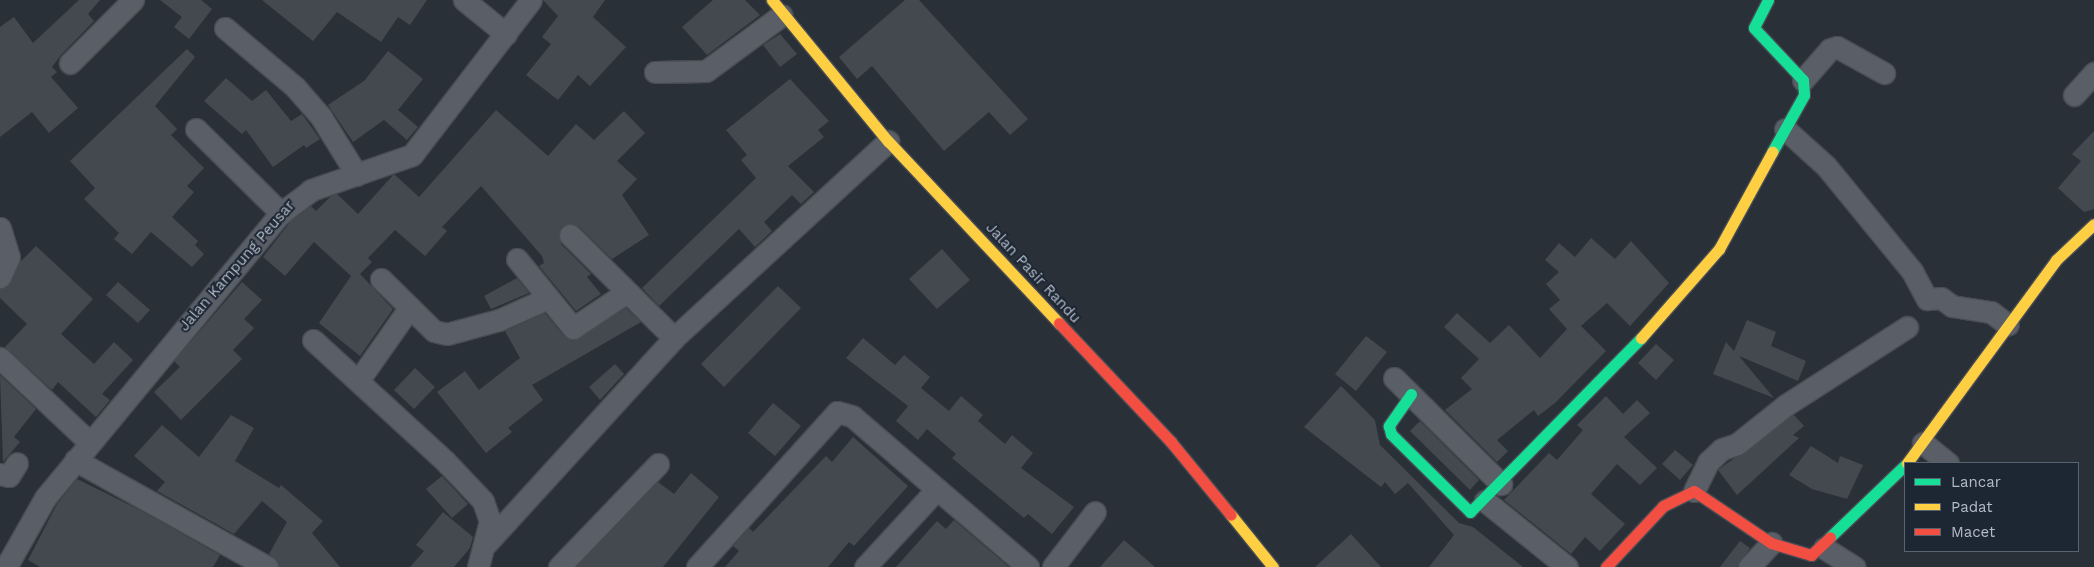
<!DOCTYPE html>
<style>
body{margin:0}
#map{position:relative;width:2094px;height:567px;overflow:hidden;background:#2a3038;font-family:"Work Sans",sans-serif}
div>[style]{position:absolute}
.building>*{inset:0;background:#444950}
.roads{filter:drop-shadow(1px 0 #484c53) drop-shadow(-1px 0 #484c53) drop-shadow(0 1px #484c53) drop-shadow(0 -1px #484c53)}
.street>*{height:21px;margin:-10.5px;padding:0 10.5px;transform-origin:10.5px;border-radius:10.5px;background:#5a5e66}
.fast>*{height:11px;margin:-5.5px;padding:0 5.5px;transform-origin:5.5px;border-radius:5.5px;background:#16e098}
.slow>*{height:11px;margin:-5.5px;padding:0 5.5px;transform-origin:5.5px;border-radius:5.5px;background:#ffcf43}
.jam>*{height:11px;margin:-5.5px;padding:0 5.5px;transform-origin:5.5px;border-radius:5.5px;background:#f24e42}
span{translate:-50% -50%;white-space:nowrap;text-align:center;line-height:1.15;-webkit-text-stroke:4px #1d2633;paint-order:stroke}
.street-label{font-size:15px;color:#b4bcc9}
.legend{position:absolute;left:1904px;top:462px;width:175px;height:90px;box-sizing:border-box;background:#1d2633;border:1px solid #59626f;margin:0;padding:6px 9px;list-style:none;font-size:15px;color:#b4bcc9}
.legend li{display:flex;align-items:center;gap:10px;height:25px}
.legend b{width:25px;border:1px solid #59626f}
</style>
<div id="map">
<div class="building">
<div style="clip-path:polygon(79px 0,100px 0,88px 14px,94px 21px,61px 55px,52px 67px,57px 72px,51px 77px,78px 108px,49px 133px,32px 112px,0 137px,0 27px,14px 17px,33px 43px)"></div>
<div style="clip-path:polygon(160px 0,201px 0,212px 9px,189px 39px,174px 27px,182px 17px)"></div>
<div style="clip-path:polygon(262px 0,427px 0,410px 25px,398px 17px,381px 42px,337px 12px,313px 41px)"></div>
<div style="clip-path:polygon(543px 0,605px 0,593px 17px,626px 47px,590px 86px,578px 75px,558px 100px,526px 75px,551px 44px,542px 37px,558px 16px)"></div>
<div style="clip-path:polygon(713px 0,745px 0,760px 15px,707px 55px,682px 27px)"></div>
<div style="clip-path:polygon(905px 0,919px 0,1028px 119px,1010px 135px,989px 112px,944px 151px,872px 66px,857px 79px,839px 57px)"></div>
<div style="clip-path:polygon(780px 34px,797px 54px,780px 67px,763px 45px)"></div>
<div style="clip-path:polygon(187px 49px,195px 57px,155px 106px,177px 129px,171px 135px,204px 168px,187px 186px,194px 192px,172px 217px,198px 241px,195px 245px,204px 254px,192px 267px,151px 232px,132px 254px,114px 239px,119px 233px,84px 199px,95px 188px,70px 161px)"></div>
<div style="clip-path:polygon(388px 51px,423px 79px,398px 110px,418px 127px,407px 140px,384px 120px,353px 142px,328px 105px,364px 81px)"></div>
<div style="clip-path:polygon(226px 78px,252px 101px,266px 90px,291px 121px,302px 114px,320px 139px,306px 148px,304px 145px,273px 167px,246px 130px,242px 134px,204px 101px)"></div>
<div style="clip-path:polygon(790px 79px,829px 121px,818px 130px,824px 137px,788px 166px,814px 192px,801px 204px,792px 195px,764px 222px,772px 231px,755px 247px,739px 229px,659px 306px,642px 288px,756px 178px,741px 160px,747px 155px,726px 130px)"></div>
<div style="clip-path:polygon(496px 110px,548px 156px,576px 124px,594px 140px,624px 111px,645px 133px,617px 161px,637px 179px,622px 195px,649px 235px,612px 259px,578px 226px,561px 227px,561px 244px,591px 274px,587px 277px,601px 294px,576px 311px,539px 266px,544px 263px,542px 256px,481px 186px,442px 227px,447px 231px,425px 256px,395px 230px,368px 258px,372px 262px,360px 274px,393px 309px,360px 356px,319px 323px,351px 276px,314px 242px,285px 276px,263px 257px,291px 221px,311px 206px,316px 211px,330px 197px,337px 194px,358px 214px,394px 174px,419px 197px)"></div>
<div style="clip-path:polygon(2094px 131px,2094px 209px,2084px 212px,2058px 188px,2081px 161px,2072px 154px)"></div>
<div style="clip-path:polygon(1591px 238px,1615px 259px,1631px 241px,1669px 283px,1630px 326px,1607px 303px,1581px 326px,1606px 351px,1555px 403px,1538px 416px,1534px 410px,1497px 440px,1508px 451px,1497px 462px,1445px 410px,1472px 389px,1461px 378px,1479px 359px,1444px 327px,1457px 313px,1490px 343px,1509px 325px,1540px 358px,1567px 329px,1549px 309px,1560px 300px,1546px 284px,1559px 272px,1545px 260px,1559px 243px,1575px 257px)"></div>
<div style="clip-path:polygon(36px 246px,93px 299px,61px 334px,94px 364px,114px 342px,133px 360px,102px 394px,110px 400px,96px 417px,58px 382px,52px 390px,5px 347px,27px 324px,0 298px,0 289px,8px 287px,20px 262px)"></div>
<div style="clip-path:polygon(942px 249px,970px 280px,937px 309px,909px 279px)"></div>
<div style="clip-path:polygon(517px 278px,529px 293px,491px 309px,484px 296px)"></div>
<div style="clip-path:polygon(118px 282px,150px 310px,138px 323px,106px 295px)"></div>
<div style="clip-path:polygon(242px 282px,262px 300px,244px 319px,254px 328px,233px 350px,242px 359px,181px 420px,154px 392px,180px 367px,174px 361px)"></div>
<div style="clip-path:polygon(778px 286px,801px 308px,724px 387px,701px 364px)"></div>
<div style="clip-path:polygon(626px 308px,641px 322px,532px 385px,543px 400px,508px 428px,512px 432px,486px 453px,437px 392px,465px 371px,479px 390px,520px 358px,505px 331px,545px 313px,564px 336px,574px 340px)"></div>
<div style="clip-path:polygon(1747px 320px,1776px 332px,1771px 346px,1806px 361px,1798px 381px,1739px 356px,1774px 398px,1713px 374px,1726px 342px,1734px 351px)"></div>
<div style="clip-path:polygon(1366px 336px,1387px 352px,1356px 391px,1335px 374px)"></div>
<div style="clip-path:polygon(863px 338px,895px 365px,904px 355px,930px 377px,921px 388px,949px 411px,961px 396px,983px 415px,978px 421px,1005px 444px,1012px 435px,1033px 453px,1021px 468px,1074px 507px,1052px 534px,1028px 514px,1024px 518px,952px 458px,956px 454px,927px 429px,918px 440px,896px 421px,908px 406px,846px 358px)"></div>
<div style="clip-path:polygon(1656px 344px,1674px 360px,1656px 380px,1638px 363px)"></div>
<div style="clip-path:polygon(615px 364px,624px 374px,600px 400px,589px 387px)"></div>
<div style="clip-path:polygon(415px 368px,435px 387px,414px 409px,394px 390px)"></div>
<div style="clip-path:polygon(0 375px,36px 409px,14px 437px,20px 442px,3px 462px)"></div>
<div style="clip-path:polygon(1341px 386px,1375px 420px,1380px 445px,1459px 523px,1473px 527px,1523px 567px,1429px 567px,1454px 535px,1408px 483px,1395px 494px,1385px 482px,1381px 487px,1304px 427px)"></div>
<div style="clip-path:polygon(1606px 396px,1623px 414px,1637px 400px,1650px 413px,1624px 437px,1657px 468px,1640px 485px,1617px 464px,1591px 494px,1625px 524px,1600px 551px,1585px 537px,1571px 554px,1504px 500px,1549px 453px,1557px 460px,1583px 430px,1577px 425px)"></div>
<div style="clip-path:polygon(773px 403px,801px 426px,775px 456px,748px 433px)"></div>
<div style="clip-path:polygon(231px 415px,254px 428px,235px 461px,279px 488px,281px 485px,323px 521px,312px 533px,340px 567px,279px 567px,269px 554px,287px 522px,262px 501px,234px 534px,157px 491px,165px 482px,134px 456px,162px 425px,199px 457px)"></div>
<div style="clip-path:polygon(1794px 415px,1804px 426px,1793px 435px,1799px 438px,1737px 495px,1718px 470px)"></div>
<div style="clip-path:polygon(1420px 421px,1479px 480px,1470px 490px,1410px 431px)"></div>
<div style="clip-path:polygon(853px 437px,908px 486px,854px 546px,849px 542px,828px 567px,725px 567px,739px 551px,733px 546px,749px 528px,753px 532px,826px 456px,832px 462px)"></div>
<div style="clip-path:polygon(1811px 446px,1838px 463px,1840px 456px,1863px 465px,1847px 499px,1812px 489px,1789px 475px)"></div>
<div style="clip-path:polygon(1675px 450px,1693px 465px,1680px 480px,1662px 464px)"></div>
<div style="clip-path:polygon(691px 473px,719px 497px,663px 567px,576px 567px,658px 482px,674px 494px)"></div>
<div style="clip-path:polygon(442px 476px,468px 504px,452px 518px,426px 489px)"></div>
<div style="clip-path:polygon(77px 479px,140px 510px,220px 555px,213px 567px,40px 567px,28px 560px,57px 504px)"></div>
<div style="clip-path:polygon(443px 512px,473px 537px,470px 548px,454px 567px,410px 567px,424px 551px,416px 545px)"></div>
<div style="clip-path:polygon(954px 520px,1009px 567px,896px 567px,937px 521px,946px 529px)"></div>
<div style="clip-path:polygon(1351px 534px,1381px 567px,1315px 567px)"></div>
<div style="clip-path:polygon(1124px 540px,1155px 567px,1100px 567px)"></div>
<div style="clip-path:polygon(1740px 541px,1750px 548px,1737px 567px,1720px 567px)"></div>
</div>
<div class="roads">
<div class="street">
<div style="left:464px;top:0;width:54px;rotate:39deg"></div>
<div style="left:225px;top:28px;width:92px;rotate:40.1deg"></div>
<div style="left:295px;top:87px;width:40px;rotate:49deg"></div>
<div style="left:321px;top:117px;width:68px;rotate:58.2deg"></div>
<div style="left:70px;top:63px;width:89px;rotate:-45deg"></div>
<div style="left:655px;top:72px;width:51px;rotate:-1.1deg"></div>
<div style="left:706px;top:71px;width:94px;rotate:-36.4deg"></div>
<div style="left:1803px;top:80px;width:41px;rotate:-48.9deg"></div>
<div style="left:1830px;top:49px;width:7px;rotate:-16deg"></div>
<div style="left:1837px;top:47px;width:54px;rotate:29deg"></div>
<div style="left:2074px;top:95px;width:30px;rotate:-48deg"></div>
<div style="left:196px;top:129px;width:120px;rotate:44.7deg"></div>
<div style="left:1785px;top:129px;width:55px;rotate:42.1deg"></div>
<div style="left:1826px;top:166px;width:136px;rotate:50.7deg"></div>
<div style="left:1912px;top:271px;width:32px;rotate:62deg"></div>
<div style="left:1927px;top:299px;width:14px;rotate:-4deg"></div>
<div style="left:1941px;top:298px;width:14px;rotate:36deg"></div>
<div style="left:1952px;top:306px;width:39px;rotate:9deg"></div>
<div style="left:1991px;top:312px;width:21px;rotate:37deg"></div>
<div style="left:0;top:228px;width:30px;rotate:73deg"></div>
<div style="left:9px;top:257px;width:22px;rotate:114deg"></div>
<div style="left:570px;top:235px;width:146px;rotate:44.7deg"></div>
<div style="left:517px;top:259px;width:89px;rotate:50.9deg"></div>
<div style="left:573px;top:328px;width:65px;rotate:-33.7deg"></div>
<div style="left:381px;top:279px;width:74px;rotate:44.5deg"></div>
<div style="left:434px;top:331px;width:13px;rotate:13deg"></div>
<div style="left:447px;top:334px;width:54px;rotate:-15.1deg"></div>
<div style="left:499px;top:320px;width:54px;rotate:-24.2deg"></div>
<div style="left:313px;top:340px;width:179px;rotate:42.5deg"></div>
<div style="left:445px;top:461px;width:55px;rotate:46.5deg"></div>
<div style="left:483px;top:501px;width:21px;rotate:71deg"></div>
<div style="left:490px;top:521px;width:48px;rotate:104.6deg"></div>
<div style="left:0;top:358px;width:122px;rotate:43.3deg"></div>
<div style="left:1394px;top:378px;width:151px;rotate:44.7deg"></div>
<div style="left:358px;top:381px;width:90px;rotate:-54.9deg"></div>
<div style="left:1923px;top:443px;width:32px;rotate:39deg"></div>
<div style="left:75px;top:460px;width:220px;rotate:29.1deg"></div>
<div style="left:0;top:474px;width:9px;rotate:13deg"></div>
<div style="left:9px;top:476px;width:15px;rotate:-58deg"></div>
<div style="left:1694px;top:491px;width:32px;rotate:-64deg"></div>
<div style="left:1708px;top:462px;width:19px;rotate:-43deg"></div>
<div style="left:1722px;top:449px;width:16px;rotate:-18deg"></div>
<div style="left:1737px;top:444px;width:63px;rotate:-38.5deg"></div>
<div style="left:1786px;top:405px;width:144px;rotate:-32.8deg"></div>
<div style="left:1485px;top:501px;width:105px;rotate:38.8deg"></div>
<div style="left:487px;top:543px;width:277px;rotate:-47.6deg"></div>
<div style="left:674px;top:338px;width:291px;rotate:-42.6deg"></div>
<div style="left:1824px;top:548px;width:36px;rotate:32deg"></div>
<div style="left:6px;top:567px;width:79px;rotate:-60.5deg"></div>
<div style="left:45px;top:498px;width:370px;rotate:-50.4deg"></div>
<div style="left:281px;top:213px;width:38px;rotate:-37deg"></div>
<div style="left:311px;top:190px;width:107px;rotate:-19.1deg"></div>
<div style="left:412px;top:155px;width:195px;rotate:-52.5deg"></div>
<div style="left:559px;top:567px;width:143px;rotate:-46.1deg"></div>
<div style="left:697px;top:567px;width:209px;rotate:-47.9deg"></div>
<div style="left:837px;top:412px;width:16px;rotate:15deg"></div>
<div style="left:852px;top:416px;width:112px;rotate:40.7deg"></div>
<div style="left:865px;top:567px;width:106px;rotate:-47.3deg"></div>
<div style="left:937px;top:489px;width:120px;rotate:40.6deg"></div>
<div style="left:1053px;top:567px;width:69px;rotate:-52.6deg"></div>
<div style="left:1749px;top:567px;width:33px;rotate:-47deg"></div>
</div>
<div class="fast">
<div style="left:1768px;top:0;width:31px;rotate:117deg"></div>
<div style="left:1754px;top:28px;width:71px;rotate:46.7deg"></div>
<div style="left:1803px;top:80px;width:15px;rotate:86deg"></div>
<div style="left:1804px;top:95px;width:65px;rotate:119.3deg"></div>
<div style="left:1411px;top:394px;width:39px;rotate:125deg"></div>
<div style="left:1389px;top:426px;width:8px;rotate:76deg"></div>
<div style="left:1391px;top:434px;width:111px;rotate:44.6deg"></div>
<div style="left:1470px;top:512px;width:244px;rotate:-45.5deg"></div>
<div style="left:1830px;top:537px;width:104px;rotate:-43.8deg"></div>
</div>
<div class="slow">
<div style="left:772px;top:0;width:183px;rotate:50.6deg"></div>
<div style="left:888px;top:141px;width:250px;rotate:46.8deg"></div>
<div style="left:1641px;top:338px;width:118px;rotate:-48.8deg"></div>
<div style="left:1719px;top:249px;width:111px;rotate:-61.3deg"></div>
<div style="left:1907px;top:463px;width:252px;rotate:-53.7deg"></div>
<div style="left:2056px;top:260px;width:52px;rotate:-43.5deg"></div>
<div style="left:1231px;top:515px;width:67px;rotate:51.1deg"></div>
</div>
<div class="jam">
<div style="left:1059px;top:323px;width:163px;rotate:46.7deg"></div>
<div style="left:1171px;top:442px;width:94px;rotate:50.6deg"></div>
<div style="left:1606px;top:567px;width:83px;rotate:-46.9deg"></div>
<div style="left:1663px;top:506px;width:34px;rotate:-26deg"></div>
<div style="left:1694px;top:491px;width:93px;rotate:34deg"></div>
<div style="left:1771px;top:543px;width:42px;rotate:16.7deg"></div>
<div style="left:1811px;top:555px;width:26px;rotate:-43deg"></div>
</div>
</div>
<div class="street-label">
<span style="left:237px;top:266px;rotate:-49deg">Jalan Kampung Peusar</span>
<span style="left:1033px;top:273px;rotate:47deg">Jalan Pasir Randu</span>
</div>
<ul class="legend">
<li><b style="height:6px;background:#16e098"></b>Lancar</li>
<li><b style="height:6px;background:#ffcf43"></b>Padat</li>
<li><b style="height:6px;background:#f24e42"></b>Macet</li>
</ul>
</div>
